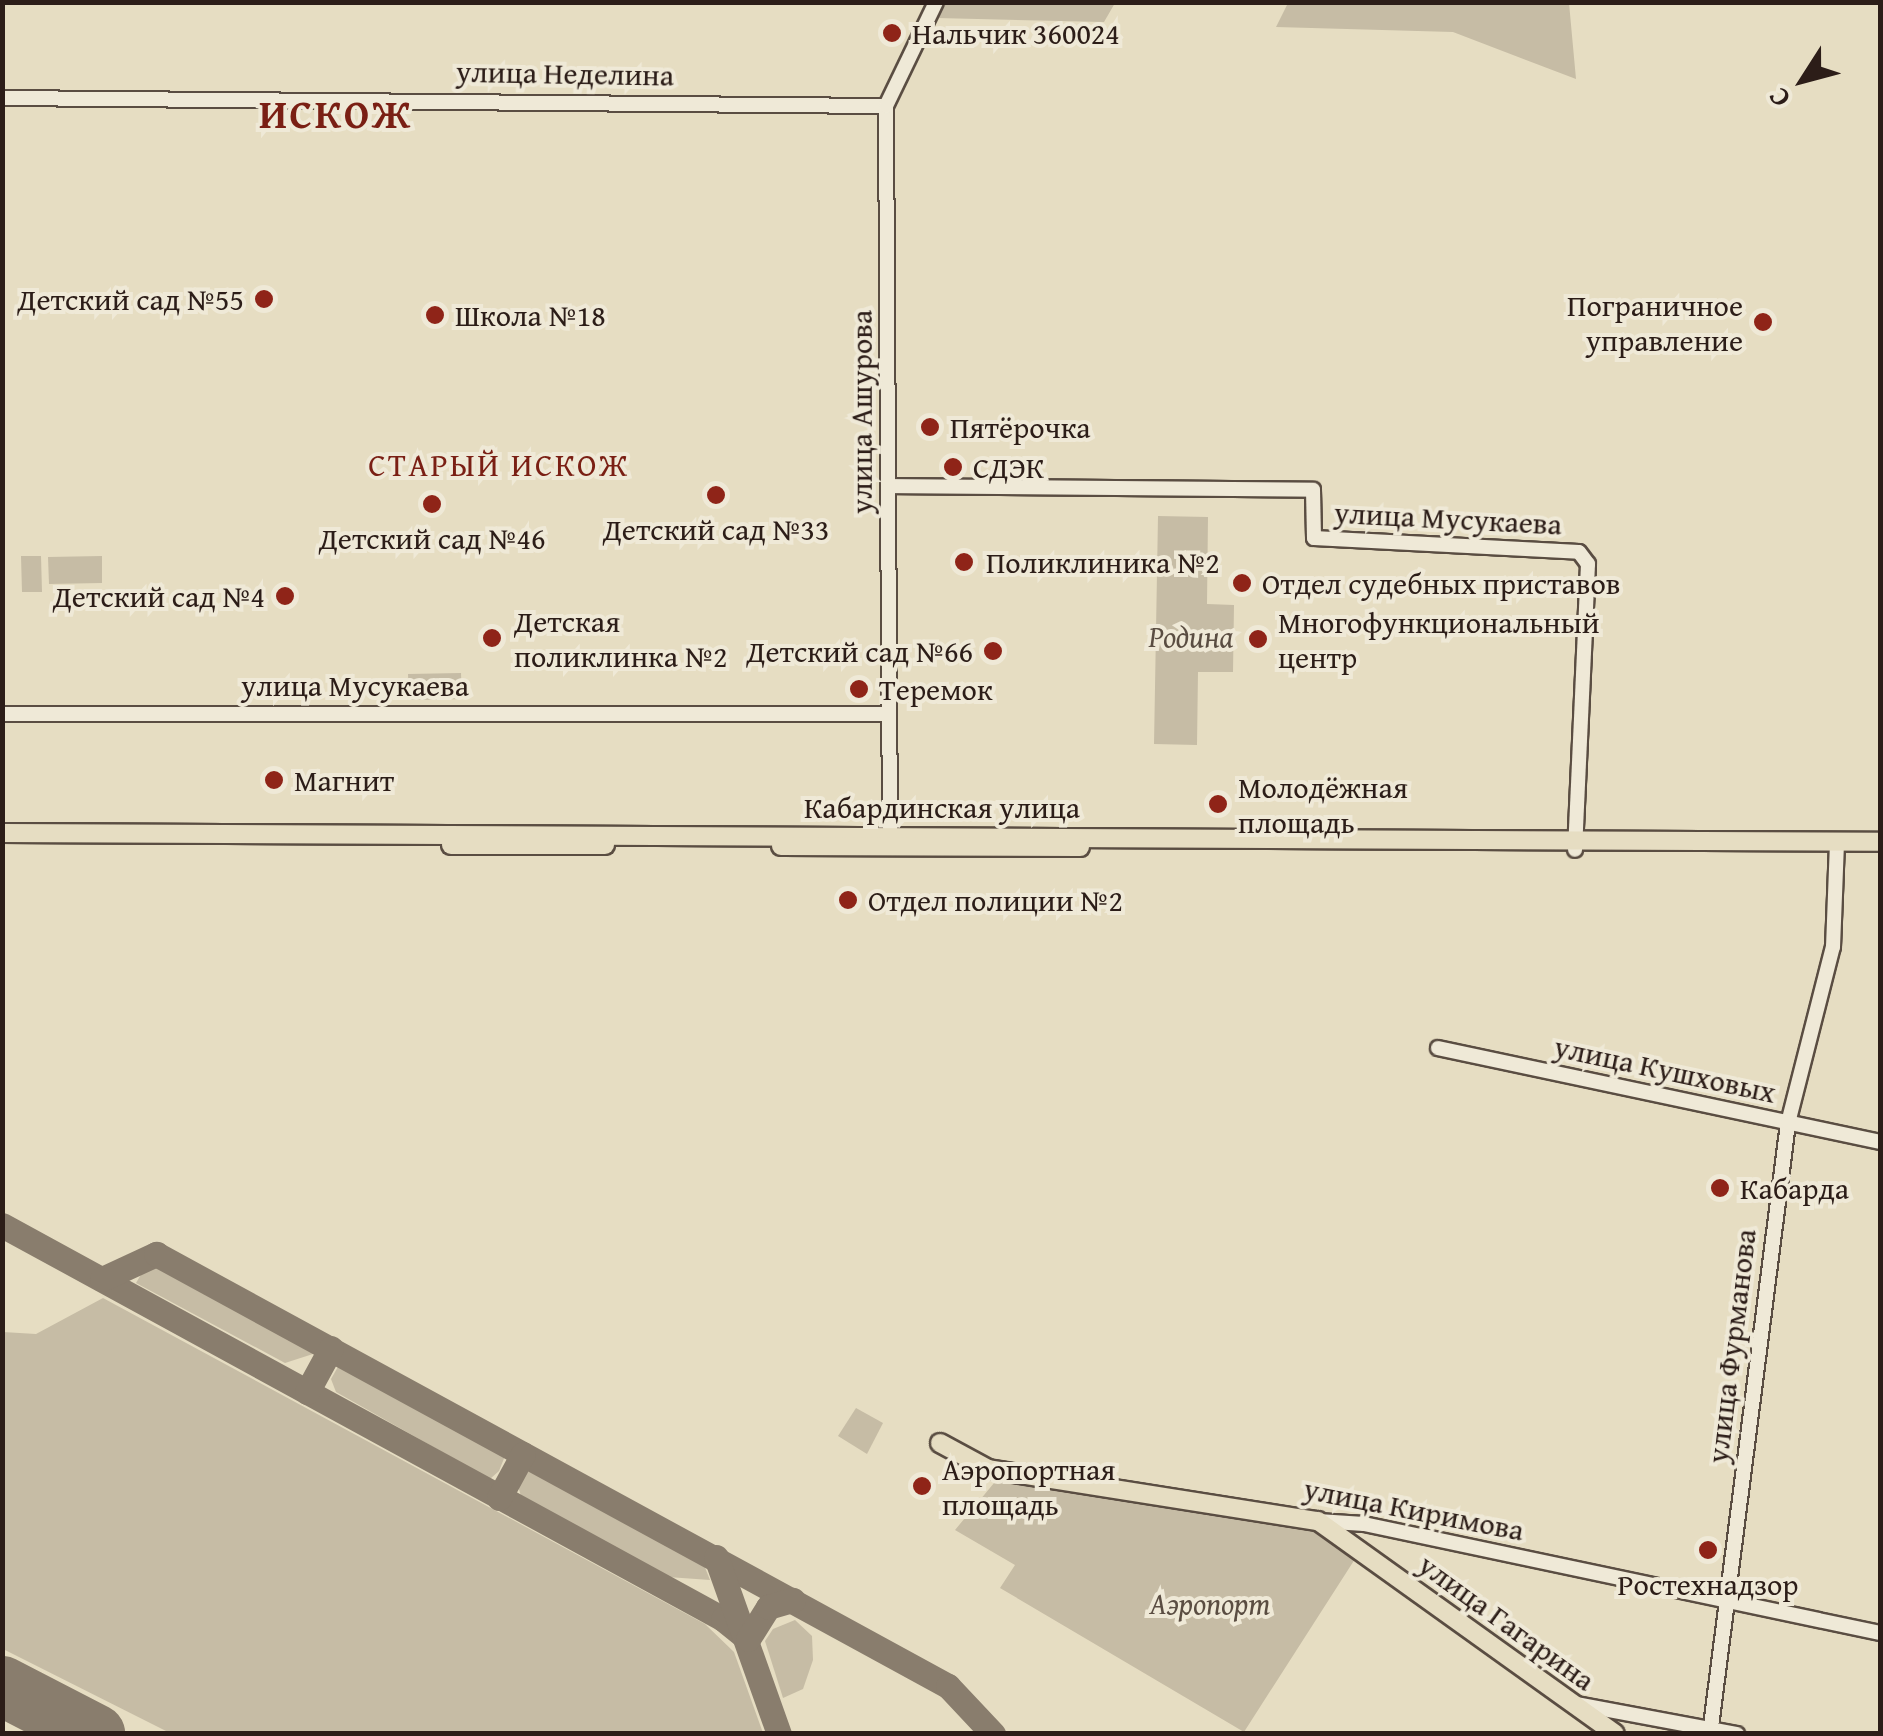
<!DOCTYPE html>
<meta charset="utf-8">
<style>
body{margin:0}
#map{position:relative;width:1883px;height:1736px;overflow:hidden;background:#e6ddc2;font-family:"Gentium Book Plus",serif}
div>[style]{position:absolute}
.green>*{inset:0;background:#c6bca5}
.taxiway>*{height:25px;margin:-12.5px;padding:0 12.5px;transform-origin:12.5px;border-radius:12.5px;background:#897d6d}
.runway>*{height:60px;margin:-30px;padding:0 30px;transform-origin:30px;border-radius:30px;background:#897d6d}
.roads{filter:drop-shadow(2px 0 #5a4d42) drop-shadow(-2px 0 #5a4d42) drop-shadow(0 2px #5a4d42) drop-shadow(0 -2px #5a4d42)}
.minor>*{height:14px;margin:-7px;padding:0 7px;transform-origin:7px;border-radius:7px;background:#efe9d7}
.major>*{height:18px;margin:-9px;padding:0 9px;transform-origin:9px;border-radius:9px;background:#e6ddc2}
.dots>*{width:28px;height:28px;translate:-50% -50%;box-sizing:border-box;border:5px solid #efe9d7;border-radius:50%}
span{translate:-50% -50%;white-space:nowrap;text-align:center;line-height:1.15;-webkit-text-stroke:8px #efe9d7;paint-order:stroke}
.poi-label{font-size:30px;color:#2c1d18}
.left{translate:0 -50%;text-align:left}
.right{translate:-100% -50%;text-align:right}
.street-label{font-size:30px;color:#2c1d18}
.park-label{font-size:30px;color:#5a4d42;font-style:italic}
.neighbourhood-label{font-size:32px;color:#7a1f14;letter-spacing:2.5px}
.district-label{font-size:40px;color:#7a1f14;font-weight:700;letter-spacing:2.5px}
.frame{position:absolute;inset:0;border:5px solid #2c1d18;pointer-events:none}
.north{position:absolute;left:1753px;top:30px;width:100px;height:100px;-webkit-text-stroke:8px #efe9d7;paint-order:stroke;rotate:234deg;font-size:28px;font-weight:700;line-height:40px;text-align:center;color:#2c1d18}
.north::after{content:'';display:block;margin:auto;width:35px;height:45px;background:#2c1d18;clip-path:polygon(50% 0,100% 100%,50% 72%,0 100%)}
</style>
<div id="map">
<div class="green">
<div style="clip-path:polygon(945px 3px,945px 2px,1115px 3px,1104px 22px,937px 18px)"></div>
<div style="clip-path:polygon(1288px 3px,1569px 3px,1576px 79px,1453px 32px,1276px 27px)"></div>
<div style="clip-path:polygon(1158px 516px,1208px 517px,1207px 604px,1234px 605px,1233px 672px,1198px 672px,1197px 745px,1154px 744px)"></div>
<div style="clip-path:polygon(21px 556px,41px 556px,42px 592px,22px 592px)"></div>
<div style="clip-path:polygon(102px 556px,102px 583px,49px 584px,48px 557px)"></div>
<div style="clip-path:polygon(461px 673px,462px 699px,409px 700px,408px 674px)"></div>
<div style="clip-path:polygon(157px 1266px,316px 1353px,285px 1363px,136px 1283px,143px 1271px)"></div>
<div style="clip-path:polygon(103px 1298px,705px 1624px,734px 1652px,763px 1733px,170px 1733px,3px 1649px,3px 1332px,36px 1334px)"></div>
<div style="clip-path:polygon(339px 1365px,505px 1456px,499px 1471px,490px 1479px,336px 1392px,331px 1379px)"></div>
<div style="clip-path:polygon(856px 1408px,883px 1423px,867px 1454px,838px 1436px)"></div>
<div style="clip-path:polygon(530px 1470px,704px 1565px,710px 1580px,668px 1577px,521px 1496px,517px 1483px)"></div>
<div style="clip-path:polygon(999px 1477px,1311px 1527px,1355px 1559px,1244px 1732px,1000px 1588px,1015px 1565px,955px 1530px)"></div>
<div style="clip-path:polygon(795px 1620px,812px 1636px,813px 1660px,803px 1689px,783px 1698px,765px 1641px,773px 1629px)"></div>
</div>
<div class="taxiway">
<div style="left:2px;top:1225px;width:822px;rotate:28.65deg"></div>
<div style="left:723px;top:1619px;width:32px;rotate:39deg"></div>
<div style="left:102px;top:1279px;width:60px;rotate:-24.8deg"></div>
<div style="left:156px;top:1254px;width:902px;rotate:28.61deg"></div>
<div style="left:948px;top:1686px;width:66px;rotate:46.8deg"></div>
<div style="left:307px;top:1392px;width:50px;rotate:-61.4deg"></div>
<div style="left:499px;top:1498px;width:50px;rotate:-61.4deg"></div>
<div style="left:716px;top:1557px;width:188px;rotate:70.4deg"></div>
<div style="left:748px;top:1639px;width:38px;rotate:-58deg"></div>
<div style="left:768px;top:1607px;width:26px;rotate:-16deg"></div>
</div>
<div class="runway">
<div style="left:2px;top:1686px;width:105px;rotate:27.3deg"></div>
</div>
<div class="roads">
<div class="minor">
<div style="left:2px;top:98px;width:884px;rotate:0.52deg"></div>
<div style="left:889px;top:486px;width:424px;rotate:0.5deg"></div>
<div style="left:1313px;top:490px;width:48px;rotate:88.8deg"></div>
<div style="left:1314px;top:538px;width:265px;rotate:3deg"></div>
<div style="left:1579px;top:552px;width:15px;rotate:53deg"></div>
<div style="left:1588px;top:564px;width:286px;rotate:92.6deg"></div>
<div style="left:2px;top:714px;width:886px"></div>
<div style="left:890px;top:845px;width:739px;rotate:-90.31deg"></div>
<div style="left:886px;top:106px;width:115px;rotate:-64.3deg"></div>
<div style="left:1438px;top:1048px;width:452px;rotate:12deg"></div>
<div style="left:1318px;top:1521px;width:46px;rotate:3.7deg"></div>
<div style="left:1364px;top:1524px;width:527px;rotate:11.93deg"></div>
<div style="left:1576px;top:1704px;width:164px;rotate:10.6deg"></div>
<div style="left:1710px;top:1734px;width:616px;rotate:-82.72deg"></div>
<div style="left:1788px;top:1123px;width:182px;rotate:-75.7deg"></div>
<div style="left:1833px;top:947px;width:105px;rotate:-87.8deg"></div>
</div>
<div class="major">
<div style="left:2px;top:833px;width:1878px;rotate:0.27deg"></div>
<div style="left:451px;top:845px;width:154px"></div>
<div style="left:781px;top:846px;width:299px;rotate:0.2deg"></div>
<div style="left:940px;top:1443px;width:55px;rotate:28.4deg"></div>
<div style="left:988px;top:1469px;width:334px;rotate:9deg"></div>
<div style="left:1318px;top:1521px;width:365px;rotate:35.6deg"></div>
</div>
</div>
<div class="dots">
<div style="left:892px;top:33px;background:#8f2418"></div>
<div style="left:264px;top:299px;background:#8f2418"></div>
<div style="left:435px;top:315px;background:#8f2418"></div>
<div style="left:1763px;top:322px;background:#8f2418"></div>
<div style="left:930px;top:427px;background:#8f2418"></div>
<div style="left:953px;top:467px;background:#8f2418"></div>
<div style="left:716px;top:495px;background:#8f2418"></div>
<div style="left:432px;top:504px;background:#8f2418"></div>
<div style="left:964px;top:562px;background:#8f2418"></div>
<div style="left:1242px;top:583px;background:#8f2418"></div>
<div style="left:285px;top:596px;background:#8f2418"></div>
<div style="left:492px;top:638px;background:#8f2418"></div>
<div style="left:1258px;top:639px;background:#8f2418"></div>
<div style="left:993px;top:651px;background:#8f2418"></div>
<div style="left:859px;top:689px;background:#8f2418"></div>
<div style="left:274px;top:780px;background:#8f2418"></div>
<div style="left:1218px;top:804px;background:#8f2418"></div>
<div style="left:848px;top:900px;background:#8f2418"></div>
<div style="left:1720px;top:1188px;background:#8f2418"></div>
<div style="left:922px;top:1486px;background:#8f2418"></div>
<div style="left:1708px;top:1550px;background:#8f2418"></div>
</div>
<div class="poi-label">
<span class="left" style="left:912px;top:33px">Нальчик 360024</span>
<span class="right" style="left:244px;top:299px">Детский сад №55</span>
<span class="right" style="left:1743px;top:322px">Пограничное<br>управление</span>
<span class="left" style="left:455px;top:315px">Школа №18</span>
<span class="left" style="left:950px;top:427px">Пятёрочка</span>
<span class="left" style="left:973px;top:467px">СДЭК</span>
<span style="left:716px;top:529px">Детский сад №33</span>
<span style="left:432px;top:538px">Детский сад №46</span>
<span class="left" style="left:986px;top:562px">Поликлиника №2</span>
<span class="left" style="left:1262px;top:583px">Отдел судебных приставов</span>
<span class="right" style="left:265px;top:596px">Детский сад №4</span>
<span class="left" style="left:514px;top:638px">Детская<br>поликлинка №2</span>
<span class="left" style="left:1278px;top:639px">Многофункциональный<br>центр</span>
<span class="right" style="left:973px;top:651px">Детский сад №66</span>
<span class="left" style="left:879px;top:689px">Теремок</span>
<span class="left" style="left:294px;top:780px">Магнит</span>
<span class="left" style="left:1238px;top:804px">Молодёжная<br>площадь</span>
<span class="left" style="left:868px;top:900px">Отдел полиции №2</span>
<span class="left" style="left:1740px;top:1188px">Кабарда</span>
<span class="left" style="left:942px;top:1486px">Аэропортная<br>площадь</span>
<span style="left:1708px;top:1584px">Ростехнадзор</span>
</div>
<div class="street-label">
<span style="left:565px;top:73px;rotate:1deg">улица Неделина</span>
<span style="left:861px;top:412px;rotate:-90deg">улица Ашурова</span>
<span style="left:1448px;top:518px;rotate:3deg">улица Мусукаева</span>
<span style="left:355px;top:685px">улица Мусукаева</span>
<span style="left:942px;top:807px">Кабардинская улица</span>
<span style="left:1665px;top:1069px;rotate:12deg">улица Кушховых</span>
<span style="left:1731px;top:1346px;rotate:-83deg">улица Фурманова</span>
<span style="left:1414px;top:1509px;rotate:11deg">улица Киримова</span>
<span style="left:1507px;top:1622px;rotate:36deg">улица Гагарина</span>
</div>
<div class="park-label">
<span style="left:1191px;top:636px">Родина</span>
<span style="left:1210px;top:1603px">Аэропорт</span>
</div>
<div class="neighbourhood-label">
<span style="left:499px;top:465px">СТАРЫЙ ИСКОЖ</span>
</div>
<div class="district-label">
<span style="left:336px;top:114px">ИСКОЖ</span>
</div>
<div class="frame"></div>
<div class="north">С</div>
</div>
